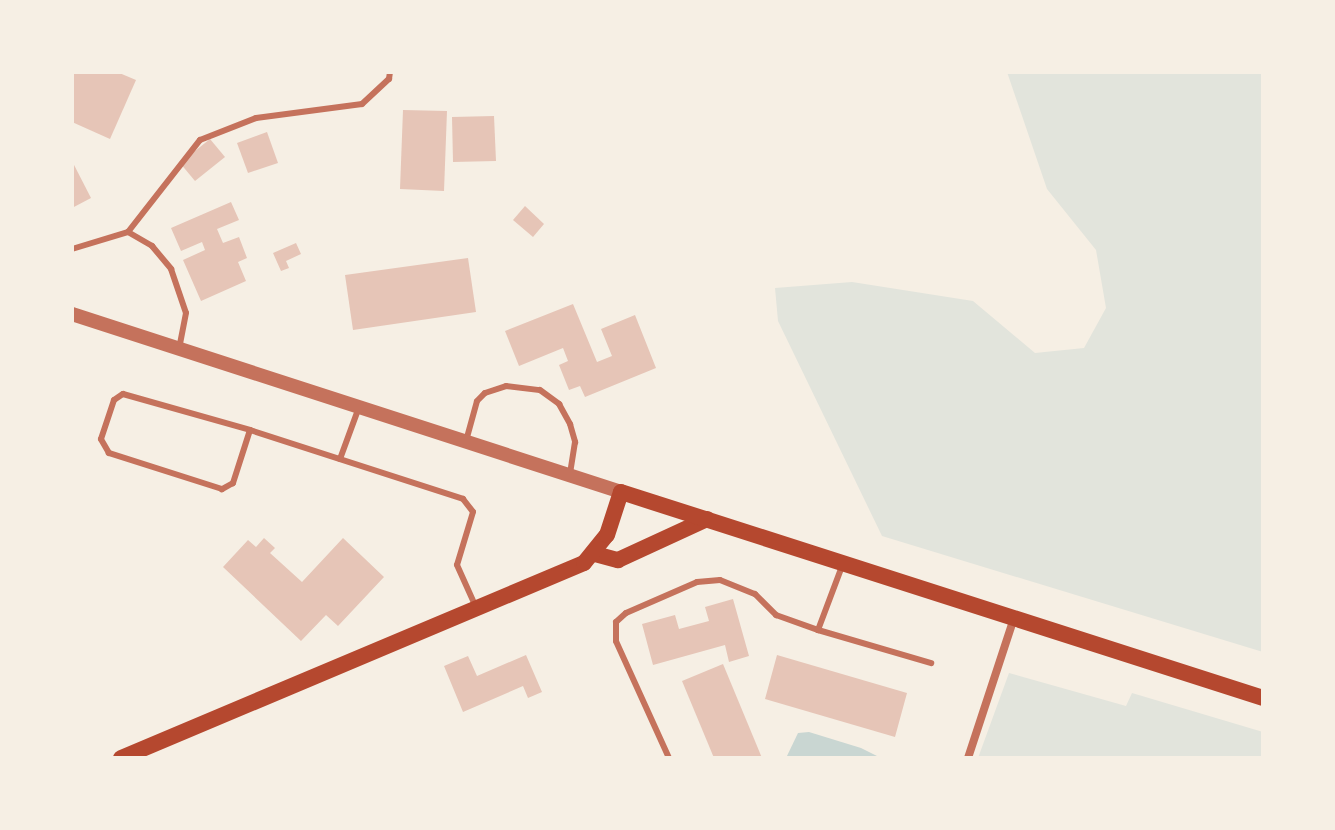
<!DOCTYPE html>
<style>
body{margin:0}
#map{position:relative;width:1335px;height:830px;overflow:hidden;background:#f6efe4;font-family:"Fira Sans",sans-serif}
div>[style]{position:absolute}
.green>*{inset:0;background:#e2e4dc}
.water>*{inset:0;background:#c9d6d2}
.building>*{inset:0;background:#e6c5b7}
.service>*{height:6px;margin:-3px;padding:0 3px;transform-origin:3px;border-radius:3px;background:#c5725c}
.minor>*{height:8px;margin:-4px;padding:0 4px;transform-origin:4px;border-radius:4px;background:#c5725c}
.tertiary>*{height:14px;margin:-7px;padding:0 7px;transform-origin:7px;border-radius:7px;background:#c5725c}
.secondary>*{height:16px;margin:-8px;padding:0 8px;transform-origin:8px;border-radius:8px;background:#b5482f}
span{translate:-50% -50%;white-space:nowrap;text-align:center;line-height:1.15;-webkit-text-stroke:8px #f6efe4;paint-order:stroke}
.frame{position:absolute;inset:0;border:74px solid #f6efe4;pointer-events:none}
</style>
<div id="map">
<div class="green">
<div style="clip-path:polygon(1007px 72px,1263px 72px,1263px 652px,882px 536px,778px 321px,775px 288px,852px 282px,973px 301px,1035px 353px,1084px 348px,1106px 308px,1096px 250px,1047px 189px)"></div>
<div style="clip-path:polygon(1009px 673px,1126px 706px,1132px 693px,1263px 732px,1263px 758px,978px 758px)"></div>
</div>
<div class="water">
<div style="clip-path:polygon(809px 732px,861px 748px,877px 756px,786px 758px,798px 733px)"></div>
</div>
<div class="building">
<div style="clip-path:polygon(72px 72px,117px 72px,136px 80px,110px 139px,72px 122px)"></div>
<div style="clip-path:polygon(403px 110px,447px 111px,444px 191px,400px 189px)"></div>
<div style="clip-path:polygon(494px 116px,496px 161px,453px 162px,452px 117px)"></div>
<div style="clip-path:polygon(267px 132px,278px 163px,248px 173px,237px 143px)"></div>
<div style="clip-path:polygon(210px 139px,225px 157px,195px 181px,180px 163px)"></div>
<div style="clip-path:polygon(72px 161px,91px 198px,72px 208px)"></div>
<div style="clip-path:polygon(231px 202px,239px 220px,217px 229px,223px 243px,239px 237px,247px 258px,238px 262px,246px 281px,201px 301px,183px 260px,205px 250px,202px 242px,181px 251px,171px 228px)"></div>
<div style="clip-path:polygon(525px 206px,544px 224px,533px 237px,513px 220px)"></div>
<div style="clip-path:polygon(296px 243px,301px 254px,286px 261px,289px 268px,281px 271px,273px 253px)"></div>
<div style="clip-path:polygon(468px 258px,476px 312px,353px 330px,345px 275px)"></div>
<div style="clip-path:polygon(573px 304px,597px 362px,612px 356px,601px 329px,635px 315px,656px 368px,585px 397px,580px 386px,569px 390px,559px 365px,568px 361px,563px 348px,519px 366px,505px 331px)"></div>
<div style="clip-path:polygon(264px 538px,275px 548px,270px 553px,302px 582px,343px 538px,384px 577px,338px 626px,326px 615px,301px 641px,223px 567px,248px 540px,256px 547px)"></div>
<div style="clip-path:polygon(733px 599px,749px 656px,729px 662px,725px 645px,653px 665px,642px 624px,675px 615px,679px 629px,709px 621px,705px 607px)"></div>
<div style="clip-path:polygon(526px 655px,542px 692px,528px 698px,523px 686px,463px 712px,444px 666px,468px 656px,477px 676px)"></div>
<div style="clip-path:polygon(777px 655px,907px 693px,895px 737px,765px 699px)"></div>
<div style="clip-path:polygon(723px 664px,762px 758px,714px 758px,682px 681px)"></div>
</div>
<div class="service">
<div style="left:128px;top:232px;width:117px;rotate:-52deg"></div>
<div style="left:200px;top:140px;width:60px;rotate:-21.4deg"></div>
<div style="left:256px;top:118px;width:107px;rotate:-7.5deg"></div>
<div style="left:362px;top:104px;width:37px;rotate:-43deg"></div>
<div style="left:389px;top:79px;width:7px;rotate:-82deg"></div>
<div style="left:72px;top:249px;width:59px;rotate:-16.9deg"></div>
<div style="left:128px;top:232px;width:28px;rotate:30deg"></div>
<div style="left:152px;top:246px;width:30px;rotate:50deg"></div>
<div style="left:171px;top:269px;width:46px;rotate:71.2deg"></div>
<div style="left:186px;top:313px;width:36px;rotate:101deg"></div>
<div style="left:250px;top:430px;width:56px;rotate:107.8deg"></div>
<div style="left:233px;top:483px;width:13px;rotate:151deg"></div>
<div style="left:222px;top:489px;width:119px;rotate:-162.3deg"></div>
<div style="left:109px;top:453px;width:16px;rotate:-120deg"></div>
<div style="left:101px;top:439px;width:41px;rotate:-71.6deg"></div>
<div style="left:114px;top:400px;width:11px;rotate:-34deg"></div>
<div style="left:123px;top:394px;width:132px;rotate:15.8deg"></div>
<div style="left:250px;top:430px;width:224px;rotate:17.9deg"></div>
<div style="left:463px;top:499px;width:16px;rotate:52deg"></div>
<div style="left:473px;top:512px;width:55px;rotate:106.8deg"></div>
<div style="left:457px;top:565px;width:44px;rotate:65.8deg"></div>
<div style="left:466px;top:441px;width:41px;rotate:-74.6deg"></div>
<div style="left:477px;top:401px;width:11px;rotate:-45deg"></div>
<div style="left:485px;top:393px;width:22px;rotate:-18deg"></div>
<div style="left:506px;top:386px;width:34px;rotate:7deg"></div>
<div style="left:540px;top:390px;width:24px;rotate:36deg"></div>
<div style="left:559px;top:404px;width:23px;rotate:61deg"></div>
<div style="left:570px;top:424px;width:19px;rotate:74deg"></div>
<div style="left:575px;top:442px;width:32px;rotate:99deg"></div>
<div style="left:340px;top:459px;width:55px;rotate:-69.9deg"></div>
<div style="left:818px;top:630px;width:118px;rotate:16.3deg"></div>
<div style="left:669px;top:758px;width:128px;rotate:-114.4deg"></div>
<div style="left:616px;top:641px;width:19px;rotate:-90deg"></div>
<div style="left:616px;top:622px;width:13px;rotate:-42deg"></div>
<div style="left:626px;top:613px;width:77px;rotate:-23.6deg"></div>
<div style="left:697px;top:582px;width:23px;rotate:-5deg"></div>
<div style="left:720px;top:580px;width:38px;rotate:22deg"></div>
<div style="left:755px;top:594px;width:30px;rotate:45deg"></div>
<div style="left:776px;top:615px;width:45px;rotate:19.7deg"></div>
<div style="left:818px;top:630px;width:68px;rotate:-69.4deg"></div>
</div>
<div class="minor">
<div style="left:968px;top:758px;width:147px;rotate:-71.8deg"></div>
</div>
<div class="tertiary">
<div style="left:72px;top:314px;width:577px;rotate:17.96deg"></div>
</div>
<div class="secondary">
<div style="left:595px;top:554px;width:24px;rotate:15deg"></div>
<div style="left:618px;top:560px;width:98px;rotate:-24.7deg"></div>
<div style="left:121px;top:758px;width:502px;rotate:-22.84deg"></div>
<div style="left:584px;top:563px;width:36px;rotate:-51deg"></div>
<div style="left:607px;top:535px;width:45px;rotate:-72deg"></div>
<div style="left:621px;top:492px;width:674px;rotate:17.79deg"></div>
</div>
<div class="frame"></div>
</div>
